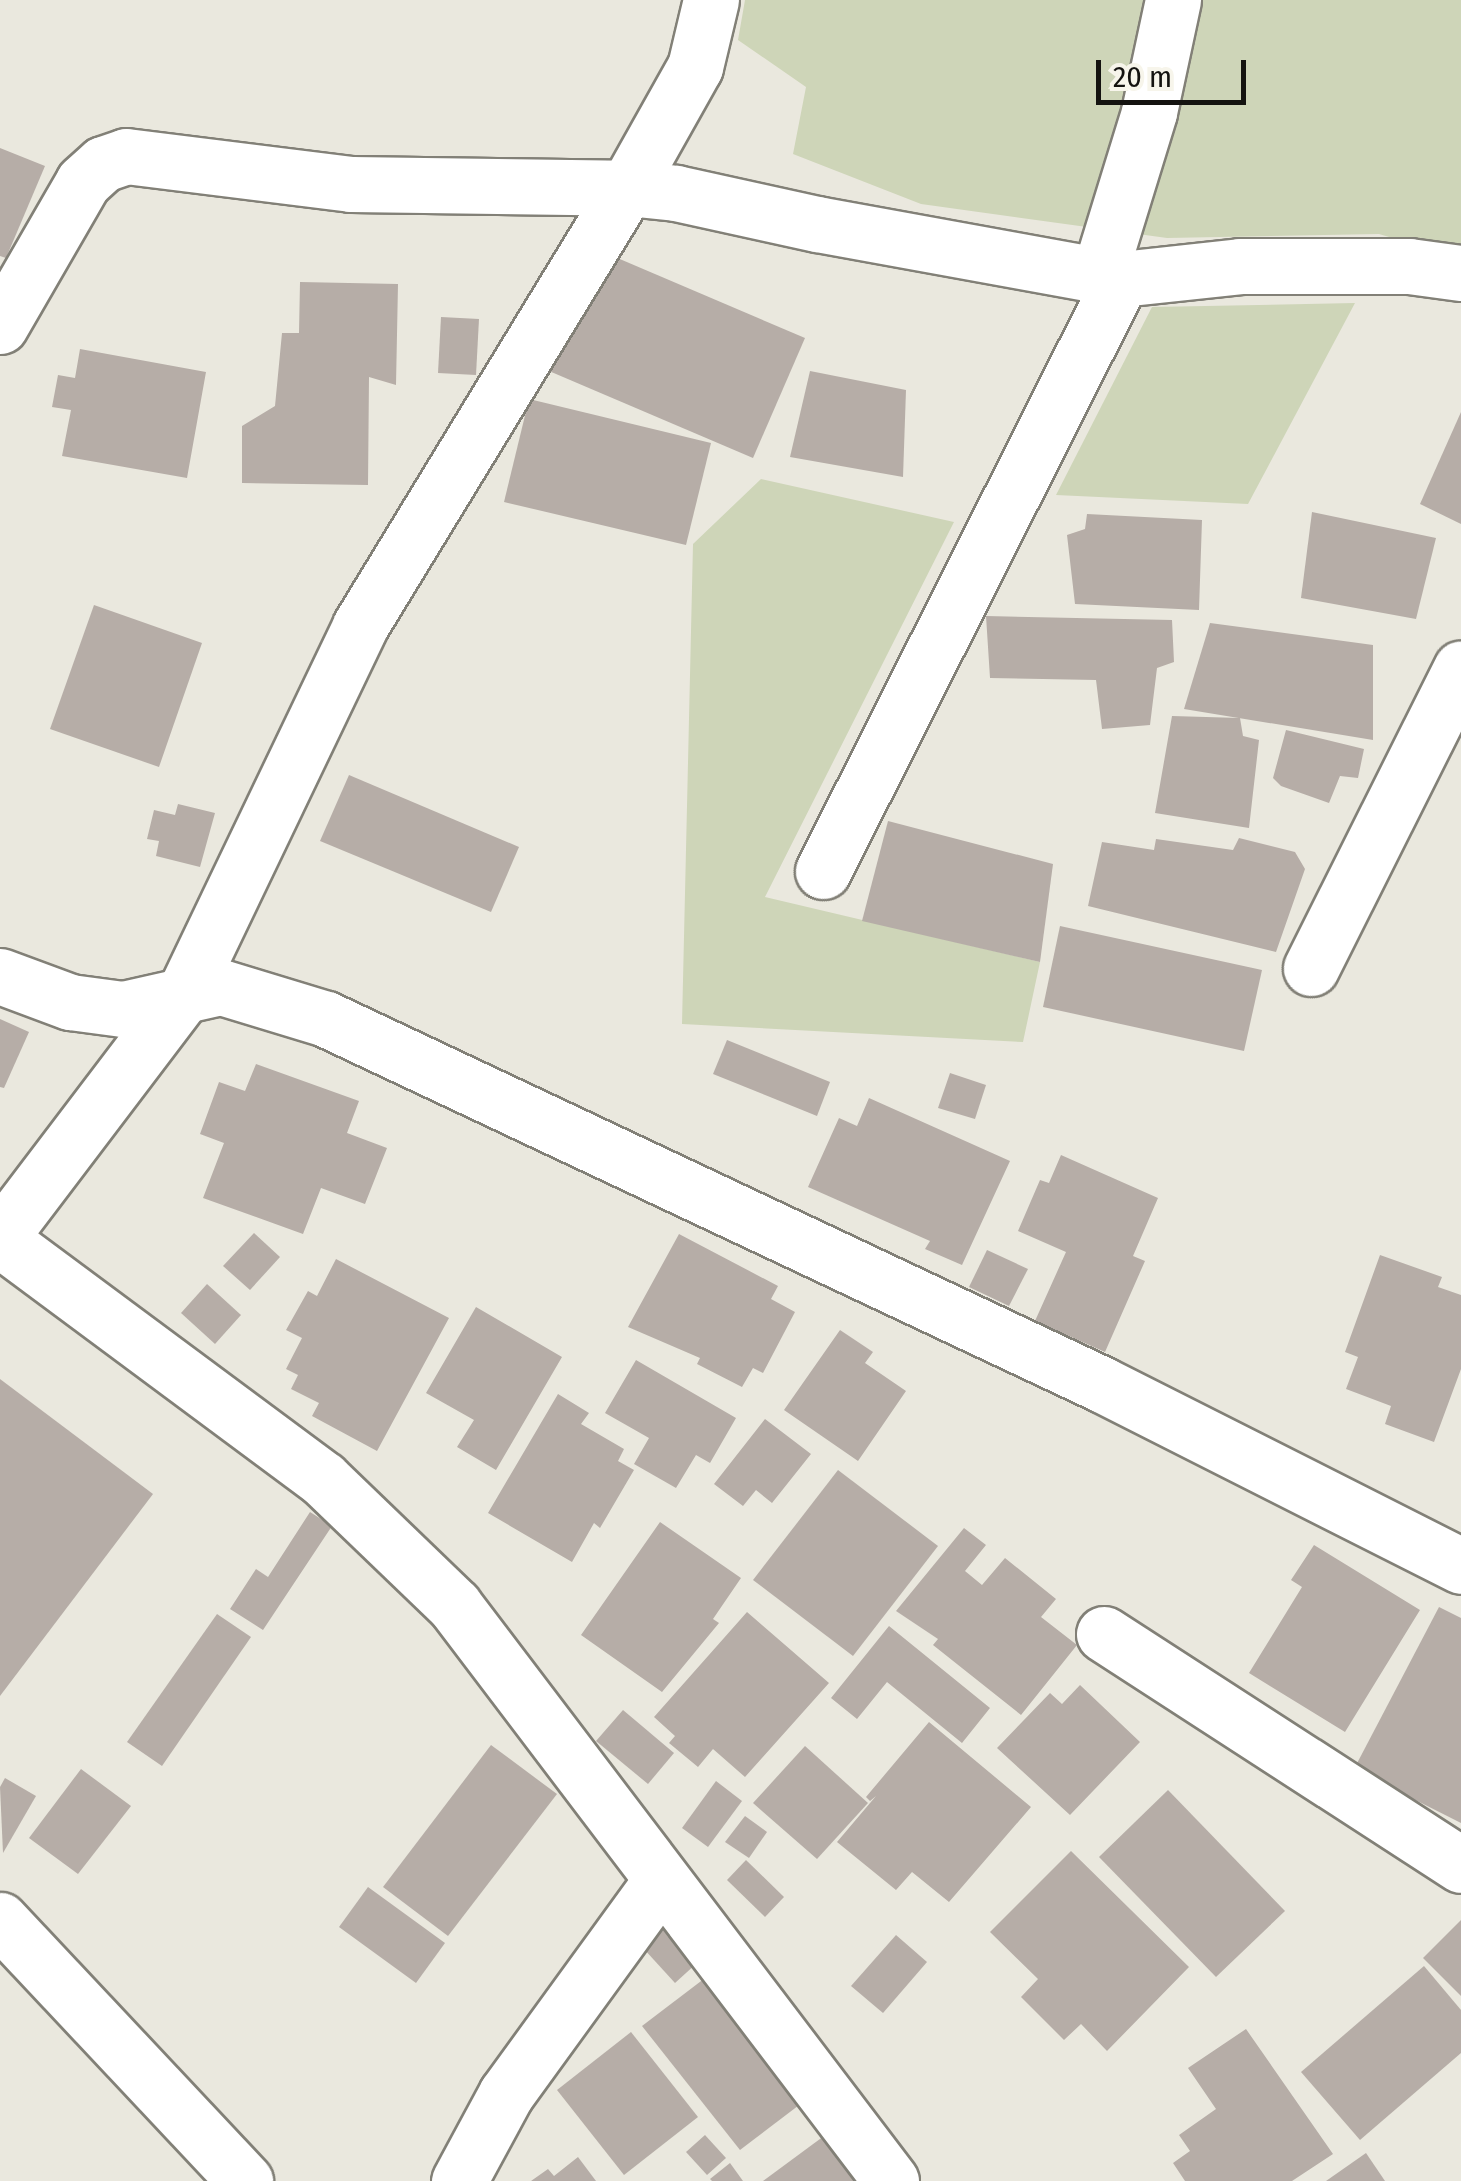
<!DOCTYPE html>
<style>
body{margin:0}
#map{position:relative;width:1461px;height:2181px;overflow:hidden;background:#eae8de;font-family:"Fira Sans Condensed",sans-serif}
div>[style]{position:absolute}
.green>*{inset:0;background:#ced5b8}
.building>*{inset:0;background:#b6ada7}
.roads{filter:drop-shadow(2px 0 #828077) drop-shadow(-2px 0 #828077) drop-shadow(0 2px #828077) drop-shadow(0 -2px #828077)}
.minor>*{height:55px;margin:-27.5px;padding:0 27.5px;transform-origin:27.5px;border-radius:27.5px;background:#fff}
span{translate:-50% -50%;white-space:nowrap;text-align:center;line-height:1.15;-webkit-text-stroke:10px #f7f5eb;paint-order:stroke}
.scale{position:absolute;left:1096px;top:60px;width:150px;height:45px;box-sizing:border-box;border:5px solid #141310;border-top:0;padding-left:12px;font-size:30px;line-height:35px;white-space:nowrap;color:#141310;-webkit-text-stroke:8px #f7f5eb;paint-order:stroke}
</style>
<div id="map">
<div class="green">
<div style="clip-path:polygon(745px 0,1461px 0,1461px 258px,1379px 234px,1167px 238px,921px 204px,793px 154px,806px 87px,738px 40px)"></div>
<div style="clip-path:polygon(1355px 303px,1248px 504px,1056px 495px,1152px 307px)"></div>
<div style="clip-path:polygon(761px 479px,954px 522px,765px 897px,1040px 962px,1023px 1042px,682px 1024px,693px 544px)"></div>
</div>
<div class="building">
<div style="clip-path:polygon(0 148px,45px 166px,6px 258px,0 256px)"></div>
<div style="clip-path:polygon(601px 251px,805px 338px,753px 458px,549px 371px)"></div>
<div style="clip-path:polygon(300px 282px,398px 284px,396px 385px,369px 377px,368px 485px,242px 483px,242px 426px,275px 406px,282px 333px,299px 333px)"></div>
<div style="clip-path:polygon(441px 317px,479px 319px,476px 375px,438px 373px)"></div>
<div style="clip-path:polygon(80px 349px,206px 372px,187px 478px,62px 456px,71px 410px,52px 407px,58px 375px,75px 378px)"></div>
<div style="clip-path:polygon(810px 371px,906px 390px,903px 477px,790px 457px)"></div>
<div style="clip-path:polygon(529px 399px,711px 443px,686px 545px,504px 502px)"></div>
<div style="clip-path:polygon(1461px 412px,1461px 524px,1420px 504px)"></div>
<div style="clip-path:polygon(1312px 512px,1436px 538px,1416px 619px,1301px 598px)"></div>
<div style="clip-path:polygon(1087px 514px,1202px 520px,1199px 610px,1075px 604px,1067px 535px,1085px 529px)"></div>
<div style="clip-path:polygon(94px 605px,202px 643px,159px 767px,50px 729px)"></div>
<div style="clip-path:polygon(986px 616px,1172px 620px,1174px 662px,1157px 668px,1150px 725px,1102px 729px,1096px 680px,990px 678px)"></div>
<div style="clip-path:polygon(1210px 623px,1373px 645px,1373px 740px,1184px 709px)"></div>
<div style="clip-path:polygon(1172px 716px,1240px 718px,1243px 736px,1259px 740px,1249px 828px,1155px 813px)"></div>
<div style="clip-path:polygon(1286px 730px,1364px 749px,1358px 778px,1340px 776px,1329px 803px,1281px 786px,1273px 778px)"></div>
<div style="clip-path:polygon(349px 775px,519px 847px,491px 912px,320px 841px)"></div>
<div style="clip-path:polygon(178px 804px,215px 813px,200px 867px,156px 856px,159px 841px,147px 839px,154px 810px,175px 815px)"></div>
<div style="clip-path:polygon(888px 821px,1053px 864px,1040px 962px,862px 921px)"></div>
<div style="clip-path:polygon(1239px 838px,1295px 852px,1305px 869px,1276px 952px,1088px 906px,1102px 842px,1154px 850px,1156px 839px,1233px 850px)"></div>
<div style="clip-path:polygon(1060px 926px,1262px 970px,1244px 1051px,1043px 1007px)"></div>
<div style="clip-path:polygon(0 1019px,29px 1032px,4px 1088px,0 1087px)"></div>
<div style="clip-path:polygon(727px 1040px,830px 1082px,817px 1116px,713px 1074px)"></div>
<div style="clip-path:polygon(256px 1064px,359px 1101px,347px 1133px,387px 1148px,365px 1204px,321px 1188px,303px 1234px,203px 1198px,224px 1143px,200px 1134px,219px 1082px,245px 1091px)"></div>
<div style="clip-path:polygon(950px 1073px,986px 1085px,975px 1119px,938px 1108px)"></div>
<div style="clip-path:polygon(869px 1098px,1010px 1161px,962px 1265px,925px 1249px,930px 1241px,808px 1187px,839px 1118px,857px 1126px)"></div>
<div style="clip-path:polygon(1061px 1155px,1158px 1198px,1133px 1256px,1145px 1261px,1105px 1352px,1035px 1321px,1066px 1252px,1018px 1231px,1040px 1180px,1049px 1183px)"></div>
<div style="clip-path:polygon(254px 1233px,280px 1257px,250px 1290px,223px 1266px)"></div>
<div style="clip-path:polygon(679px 1234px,778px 1286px,771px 1299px,795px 1312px,763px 1373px,753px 1368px,742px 1387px,697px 1364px,700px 1358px,628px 1327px)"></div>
<div style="clip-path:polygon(987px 1250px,1028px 1269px,1009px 1306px,969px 1287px)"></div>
<div style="clip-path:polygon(1380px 1255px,1442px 1277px,1438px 1287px,1461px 1295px,1461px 1369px,1434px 1442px,1385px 1424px,1391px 1406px,1346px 1389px,1358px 1357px,1345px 1352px)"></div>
<div style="clip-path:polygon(336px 1259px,449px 1318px,377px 1451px,312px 1416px,319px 1403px,291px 1389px,298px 1375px,286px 1369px,302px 1338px,286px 1330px,308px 1291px,317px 1296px)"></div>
<div style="clip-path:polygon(207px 1284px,241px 1315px,215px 1344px,181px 1313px)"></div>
<div style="clip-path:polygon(476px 1307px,562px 1357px,496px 1470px,457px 1447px,474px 1420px,426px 1393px)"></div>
<div style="clip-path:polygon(840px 1330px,873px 1352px,865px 1363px,906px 1391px,858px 1461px,784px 1410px)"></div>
<div style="clip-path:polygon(636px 1360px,736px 1418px,710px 1463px,696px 1455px,676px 1488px,634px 1464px,649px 1438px,605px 1413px)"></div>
<div style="clip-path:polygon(0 1379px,153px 1494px,0 1696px)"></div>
<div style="clip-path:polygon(558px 1394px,589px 1413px,581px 1424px,624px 1449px,618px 1461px,634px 1470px,600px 1528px,594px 1523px,572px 1562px,488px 1513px)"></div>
<div style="clip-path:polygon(765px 1419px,811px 1454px,772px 1503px,756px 1490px,743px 1506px,714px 1484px)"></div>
<div style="clip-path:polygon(838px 1470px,938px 1546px,853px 1656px,753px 1580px)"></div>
<div style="clip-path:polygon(310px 1512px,332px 1526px,263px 1630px,230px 1609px,256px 1569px,268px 1577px)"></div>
<div style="clip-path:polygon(660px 1522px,741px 1578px,713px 1619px,719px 1623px,662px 1692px,581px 1635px)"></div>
<div style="clip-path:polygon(964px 1528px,986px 1545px,965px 1571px,982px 1585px,1005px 1558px,1056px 1599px,1041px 1617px,1077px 1645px,1021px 1715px,933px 1645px,938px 1639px,896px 1611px)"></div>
<div style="clip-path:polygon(1314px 1545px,1420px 1610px,1345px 1732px,1249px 1673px,1302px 1587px,1291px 1580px)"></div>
<div style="clip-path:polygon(1439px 1607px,1461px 1618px,1461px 1823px,1354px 1769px)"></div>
<div style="clip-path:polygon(747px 1612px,829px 1683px,745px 1777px,713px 1749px,698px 1767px,669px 1743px,675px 1736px,654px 1717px)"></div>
<div style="clip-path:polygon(217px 1614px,251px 1637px,162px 1766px,127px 1742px)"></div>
<div style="clip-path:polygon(889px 1626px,990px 1708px,962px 1743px,887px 1682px,857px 1719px,831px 1698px)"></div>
<div style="clip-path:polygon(1080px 1685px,1140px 1742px,1070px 1815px,997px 1748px,1050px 1693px,1062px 1704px)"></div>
<div style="clip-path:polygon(623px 1710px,674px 1753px,648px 1784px,596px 1741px)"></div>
<div style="clip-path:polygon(929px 1722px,1031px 1807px,949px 1902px,912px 1872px,896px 1890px,837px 1842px,876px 1796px,870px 1801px,866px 1797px)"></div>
<div style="clip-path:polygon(491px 1745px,557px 1794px,448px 1936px,383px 1887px)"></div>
<div style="clip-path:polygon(805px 1746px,868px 1803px,817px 1859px,753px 1803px)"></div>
<div style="clip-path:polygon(81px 1769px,131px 1806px,78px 1874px,29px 1838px)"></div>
<div style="clip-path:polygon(5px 1778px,36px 1796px,3px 1853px,0 1787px)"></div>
<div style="clip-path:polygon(716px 1781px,742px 1801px,708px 1847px,682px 1828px)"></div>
<div style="clip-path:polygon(1168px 1790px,1285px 1911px,1216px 1977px,1099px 1857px)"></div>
<div style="clip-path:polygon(745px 1816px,767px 1832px,749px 1858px,725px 1842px)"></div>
<div style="clip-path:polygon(1071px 1851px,1189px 1967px,1107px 2051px,1081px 2024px,1064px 2040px,1021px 1997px,1038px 1979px,990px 1932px)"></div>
<div style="clip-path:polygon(746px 1860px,784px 1897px,765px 1917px,727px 1880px)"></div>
<div style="clip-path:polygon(368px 1887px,445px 1943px,416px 1983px,339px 1927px)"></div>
<div style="clip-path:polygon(666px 1907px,708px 1953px,675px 1983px,633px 1937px)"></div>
<div style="clip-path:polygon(1461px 1920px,1461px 1996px,1423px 1958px)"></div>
<div style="clip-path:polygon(896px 1935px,927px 1962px,883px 2013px,851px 1986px)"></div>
<div style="clip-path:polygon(1424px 1966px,1461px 2010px,1461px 2053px,1360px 2140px,1301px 2072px)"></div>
<div style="clip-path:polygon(709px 1975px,807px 2099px,740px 2150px,642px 2026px)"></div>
<div style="clip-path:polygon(1246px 2029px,1333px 2154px,1292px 2181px,1185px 2181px,1173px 2163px,1190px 2151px,1179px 2135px,1216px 2109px,1188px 2068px)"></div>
<div style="clip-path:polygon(631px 2032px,698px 2117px,624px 2175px,557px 2090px)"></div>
<div style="clip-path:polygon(705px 2135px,726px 2158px,707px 2175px,686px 2152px)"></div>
<div style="clip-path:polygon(824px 2136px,858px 2181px,763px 2181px)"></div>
<div style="clip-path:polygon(1366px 2153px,1385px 2181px,1326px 2181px)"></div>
<div style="clip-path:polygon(578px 2157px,596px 2181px,531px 2181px,548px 2169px,554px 2176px)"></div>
<div style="clip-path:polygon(730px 2163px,743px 2181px,712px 2181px,710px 2179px)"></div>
</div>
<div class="roads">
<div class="minor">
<div style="left:1099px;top:275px;width:170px;rotate:-72.9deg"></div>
<div style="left:1149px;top:112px;width:115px;rotate:-77.9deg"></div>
<div style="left:0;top:326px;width:166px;rotate:-60deg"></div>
<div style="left:83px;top:182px;width:27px;rotate:-42deg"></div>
<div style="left:103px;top:164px;width:24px;rotate:-19deg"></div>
<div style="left:126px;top:156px;width:227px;rotate:7.1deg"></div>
<div style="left:351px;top:184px;width:276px;rotate:0.8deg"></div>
<div style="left:627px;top:188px;width:49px;rotate:5.8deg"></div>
<div style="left:676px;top:193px;width:144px;rotate:12.4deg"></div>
<div style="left:817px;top:224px;width:309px;rotate:10.3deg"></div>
<div style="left:1121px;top:279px;width:120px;rotate:-6.2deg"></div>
<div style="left:1240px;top:266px;width:169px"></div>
<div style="left:1409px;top:266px;width:52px;rotate:7.7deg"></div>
<div style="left:823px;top:871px;width:663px;rotate:-63.28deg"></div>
<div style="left:1311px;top:968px;width:335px;rotate:-63.4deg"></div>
<div style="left:0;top:976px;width:75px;rotate:20.4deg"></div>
<div style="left:70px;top:1002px;width:53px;rotate:7.5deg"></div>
<div style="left:123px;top:1009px;width:100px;rotate:-12.7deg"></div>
<div style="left:221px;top:987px;width:110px;rotate:16.9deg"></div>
<div style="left:326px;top:1019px;width:857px;rotate:25.22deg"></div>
<div style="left:1101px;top:1384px;width:403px;rotate:26.8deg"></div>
<div style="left:0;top:1237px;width:303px;rotate:-52.8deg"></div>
<div style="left:183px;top:996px;width:410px;rotate:-64.4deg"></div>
<div style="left:360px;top:626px;width:513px;rotate:-58.63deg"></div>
<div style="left:627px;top:188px;width:139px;rotate:-60.7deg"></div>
<div style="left:695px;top:67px;width:69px;rotate:-76.6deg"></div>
<div style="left:0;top:1239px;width:402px;rotate:36.6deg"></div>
<div style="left:323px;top:1479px;width:182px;rotate:43.9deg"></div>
<div style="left:454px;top:1605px;width:723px;rotate:52.81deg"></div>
<div style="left:1104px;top:1634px;width:425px;rotate:32.9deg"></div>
<div style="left:0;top:1920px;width:358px;rotate:46.8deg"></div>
<div style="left:459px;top:2181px;width:99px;rotate:-61.6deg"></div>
<div style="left:506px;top:2094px;width:263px;rotate:-54deg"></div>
</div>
</div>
<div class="scale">20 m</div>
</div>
